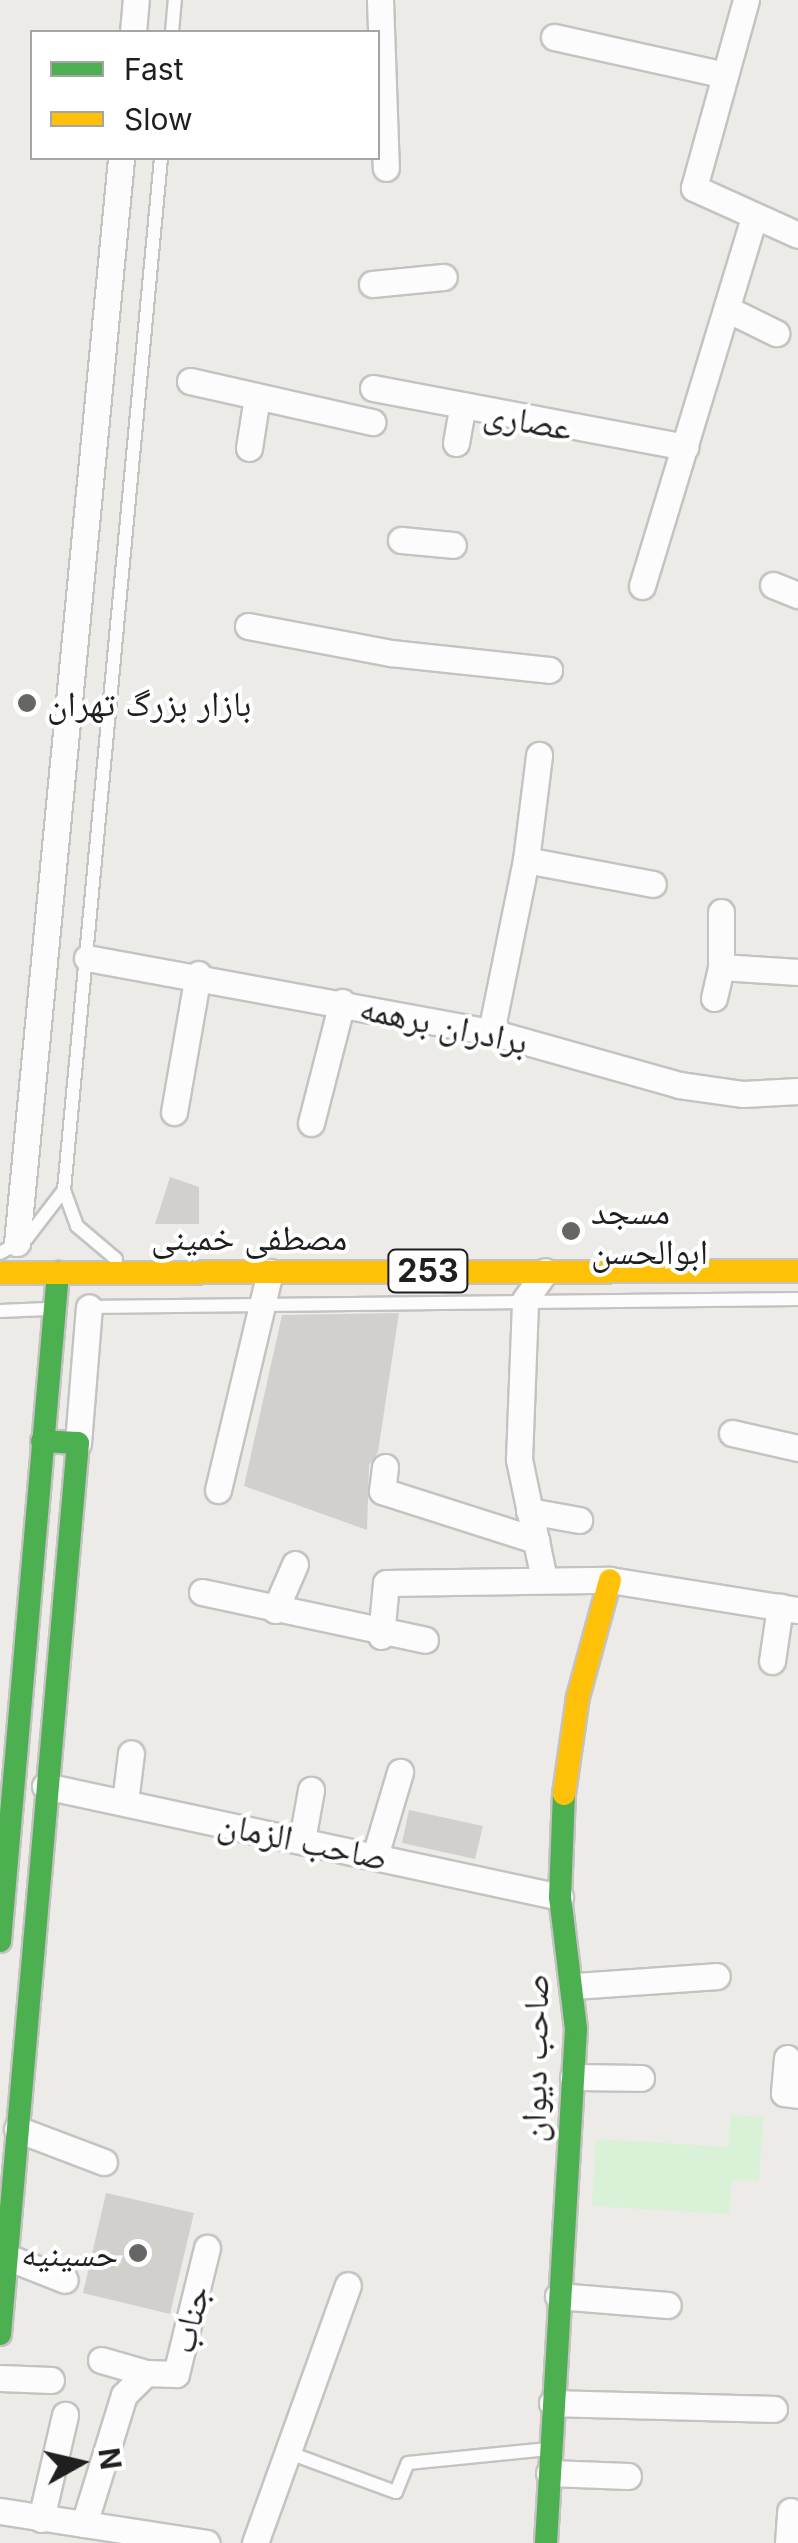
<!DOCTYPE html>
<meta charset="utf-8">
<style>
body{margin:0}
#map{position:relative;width:798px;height:2543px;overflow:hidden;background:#edebe8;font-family:Inter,"Noto Naskh Arabic",sans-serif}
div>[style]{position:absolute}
.park>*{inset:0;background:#d9f1d6}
.building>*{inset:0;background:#d2d0cd}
.roads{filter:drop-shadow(2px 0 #c4c3c2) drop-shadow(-2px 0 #c4c3c2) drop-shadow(0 2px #c4c3c2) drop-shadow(0 -2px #c4c3c2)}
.lane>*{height:12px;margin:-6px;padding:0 6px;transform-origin:6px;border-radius:6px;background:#fcfcfc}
.street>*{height:25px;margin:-12.5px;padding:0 12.5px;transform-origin:12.5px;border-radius:12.5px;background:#fcfcfc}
.fast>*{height:22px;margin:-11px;padding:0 11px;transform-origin:11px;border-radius:11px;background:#4caf50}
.slow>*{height:22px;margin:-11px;padding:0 11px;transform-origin:11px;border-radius:11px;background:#ffc107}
.dots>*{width:28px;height:28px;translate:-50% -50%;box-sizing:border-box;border:5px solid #fff;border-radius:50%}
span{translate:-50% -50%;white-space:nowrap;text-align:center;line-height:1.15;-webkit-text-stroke:8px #fff;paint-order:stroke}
.shield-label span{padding:2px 8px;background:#fff;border:2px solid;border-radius:8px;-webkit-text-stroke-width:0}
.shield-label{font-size:32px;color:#1f1f1f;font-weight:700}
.street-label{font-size:35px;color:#1f1f1f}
.poi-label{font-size:35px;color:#1f1f1f}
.left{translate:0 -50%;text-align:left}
.right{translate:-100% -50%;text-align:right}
.legend{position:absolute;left:30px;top:30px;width:350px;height:130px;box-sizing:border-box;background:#fff;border:2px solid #a5a5a5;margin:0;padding:12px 18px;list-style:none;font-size:30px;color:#1f1f1f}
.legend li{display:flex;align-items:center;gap:20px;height:50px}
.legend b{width:50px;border:2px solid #a5a5a5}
.north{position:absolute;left:30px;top:2413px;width:100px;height:100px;-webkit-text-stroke:8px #fff;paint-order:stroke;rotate:82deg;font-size:28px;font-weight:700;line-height:40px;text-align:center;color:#1f1f1f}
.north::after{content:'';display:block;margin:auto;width:35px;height:45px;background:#1f1f1f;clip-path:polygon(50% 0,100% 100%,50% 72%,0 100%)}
</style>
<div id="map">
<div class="park">
<div style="clip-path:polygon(731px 2115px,763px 2117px,759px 2181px,732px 2180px,729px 2214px,592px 2206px,596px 2139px,728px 2147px)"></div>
</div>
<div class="building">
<div style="clip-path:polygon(170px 1177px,199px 1187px,199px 1224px,155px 1224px)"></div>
<div style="clip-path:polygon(399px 1313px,378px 1452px,369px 1465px,367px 1530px,244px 1486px,282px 1315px)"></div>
<div style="clip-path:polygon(409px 1810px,483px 1826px,475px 1859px,402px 1843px)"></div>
<div style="clip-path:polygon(106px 2193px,194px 2213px,170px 2314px,83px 2293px)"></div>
</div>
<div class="roads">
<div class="lane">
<div style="left:172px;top:32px;width:32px;rotate:-85deg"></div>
<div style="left:0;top:1253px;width:31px;rotate:-29deg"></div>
<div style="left:27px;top:1238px;width:61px;rotate:-52.4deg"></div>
<div style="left:116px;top:1259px;width:51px;rotate:-139.8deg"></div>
<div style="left:77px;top:1226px;width:38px;rotate:-110deg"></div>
<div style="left:64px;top:1190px;width:1037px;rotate:-84.63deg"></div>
<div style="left:87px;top:1307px;width:711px;rotate:-0.64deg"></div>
<div style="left:0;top:1311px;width:47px;rotate:-2.4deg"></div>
<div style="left:287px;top:2452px;width:116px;rotate:20.2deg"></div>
<div style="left:396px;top:2492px;width:31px;rotate:-68deg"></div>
<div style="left:408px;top:2463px;width:141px;rotate:-5.7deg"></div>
</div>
<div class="street">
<div style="left:380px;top:0;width:168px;rotate:88deg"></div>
<div style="left:746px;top:0;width:195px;rotate:105.5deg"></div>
<div style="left:694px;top:188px;width:114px;rotate:24.3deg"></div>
<div style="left:133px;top:32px;width:32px;rotate:-85deg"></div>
<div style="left:554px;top:37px;width:175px;rotate:12.5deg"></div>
<div style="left:372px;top:284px;width:72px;rotate:-5.6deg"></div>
<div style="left:727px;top:309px;width:55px;rotate:26.1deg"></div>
<div style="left:190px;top:381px;width:187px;rotate:12.7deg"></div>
<div style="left:373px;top:388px;width:318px;rotate:10.7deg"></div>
<div style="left:456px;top:443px;width:35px;rotate:-80deg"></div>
<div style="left:249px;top:448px;width:52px;rotate:-81.1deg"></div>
<div style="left:401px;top:540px;width:52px;rotate:5.5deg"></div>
<div style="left:773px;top:585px;width:27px;rotate:22deg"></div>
<div style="left:642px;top:586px;width:385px;rotate:-73.1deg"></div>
<div style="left:248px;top:626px;width:146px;rotate:10.7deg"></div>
<div style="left:391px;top:653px;width:159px;rotate:6.1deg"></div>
<div style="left:526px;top:860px;width:129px;rotate:10.7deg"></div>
<div style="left:721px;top:912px;width:55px;rotate:90deg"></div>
<div style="left:721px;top:967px;width:77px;rotate:3.7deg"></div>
<div style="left:87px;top:958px;width:411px;rotate:10.4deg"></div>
<div style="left:491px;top:1032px;width:195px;rotate:15.7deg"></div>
<div style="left:679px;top:1085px;width:65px;rotate:8deg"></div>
<div style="left:743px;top:1094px;width:55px;rotate:-3.1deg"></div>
<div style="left:714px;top:998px;width:32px;rotate:-77deg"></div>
<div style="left:491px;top:1032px;width:176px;rotate:-78.5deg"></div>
<div style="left:526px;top:860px;width:106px;rotate:-82.9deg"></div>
<div style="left:174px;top:1112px;width:140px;rotate:-80.1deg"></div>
<div style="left:311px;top:1123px;width:125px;rotate:-75.6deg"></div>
<div style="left:17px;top:1243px;width:1090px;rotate:-84.52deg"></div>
<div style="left:732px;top:1433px;width:68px;rotate:12.8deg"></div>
<div style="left:78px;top:1443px;width:136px;rotate:-85.4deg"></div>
<div style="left:385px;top:1467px;width:24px;rotate:97deg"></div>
<div style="left:382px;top:1491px;width:162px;rotate:17.7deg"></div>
<div style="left:218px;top:1490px;width:224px;rotate:-76.6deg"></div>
<div style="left:529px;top:1511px;width:51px;rotate:10.2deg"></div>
<div style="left:544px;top:1579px;width:123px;rotate:-101.8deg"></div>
<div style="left:519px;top:1459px;width:159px;rotate:-87.8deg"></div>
<div style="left:525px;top:1300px;width:35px;rotate:-55deg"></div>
<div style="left:202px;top:1592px;width:228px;rotate:12.1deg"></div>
<div style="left:275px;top:1610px;width:50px;rotate:-66.5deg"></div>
<div style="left:381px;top:1636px;width:53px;rotate:-84.6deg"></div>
<div style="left:386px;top:1583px;width:224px;rotate:-0.8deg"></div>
<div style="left:610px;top:1580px;width:190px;rotate:9.1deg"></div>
<div style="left:772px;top:1661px;width:55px;rotate:-81.6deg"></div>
<div style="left:45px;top:1786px;width:527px;rotate:12.16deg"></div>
<div style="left:125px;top:1802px;width:49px;rotate:-83deg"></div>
<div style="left:302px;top:1840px;width:51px;rotate:-79.8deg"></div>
<div style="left:375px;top:1856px;width:88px;rotate:-73.4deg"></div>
<div style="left:575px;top:1986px;width:142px;rotate:-4deg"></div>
<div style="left:787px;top:2058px;width:35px;rotate:95deg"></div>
<div style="left:784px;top:2093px;width:14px;rotate:8deg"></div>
<div style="left:573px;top:2077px;width:68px;rotate:0.8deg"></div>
<div style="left:17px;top:2129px;width:93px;rotate:20.8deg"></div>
<div style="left:7px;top:2257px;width:62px;rotate:21.6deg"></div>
<div style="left:558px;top:2296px;width:110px;rotate:4.7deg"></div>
<div style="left:101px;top:2360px;width:47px;rotate:16.1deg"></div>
<div style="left:0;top:2378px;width:51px;rotate:2.2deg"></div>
<div style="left:552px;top:2403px;width:222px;rotate:1.5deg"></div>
<div style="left:549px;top:2473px;width:79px;rotate:2.2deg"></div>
<div style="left:0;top:2511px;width:209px;rotate:8.8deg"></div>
<div style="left:41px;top:2519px;width:107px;rotate:-77deg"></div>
<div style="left:84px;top:2524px;width:135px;rotate:-72.8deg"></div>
<div style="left:124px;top:2395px;width:31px;rotate:-45deg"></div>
<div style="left:146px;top:2373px;width:30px;rotate:2deg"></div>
<div style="left:176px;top:2374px;width:130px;rotate:-76.2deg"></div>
<div style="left:255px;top:2543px;width:274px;rotate:-70.2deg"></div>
<div style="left:788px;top:2543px;width:32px;rotate:-86deg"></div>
</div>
<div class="fast">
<div style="left:0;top:1941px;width:671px;rotate:-85.04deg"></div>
<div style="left:0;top:2334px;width:894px;rotate:-85deg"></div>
<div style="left:78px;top:1443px;width:36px;rotate:-177deg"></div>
<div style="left:546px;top:2543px;width:515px;rotate:-86.66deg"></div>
<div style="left:576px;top:2029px;width:133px;rotate:-96.9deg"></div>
<div style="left:560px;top:1897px;width:103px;rotate:-87.8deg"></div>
</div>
<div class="slow">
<div style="left:0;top:1273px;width:798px;rotate:-0.14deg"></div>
<div style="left:564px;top:1794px;width:98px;rotate:-81.8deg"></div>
<div style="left:578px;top:1697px;width:121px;rotate:-74.7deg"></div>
</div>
</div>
<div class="dots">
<div style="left:27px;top:703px;background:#676665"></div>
<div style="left:571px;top:1231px;background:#676665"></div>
<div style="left:138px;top:2253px;background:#676665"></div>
</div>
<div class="shield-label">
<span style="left:428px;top:1271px">253</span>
</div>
<div class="street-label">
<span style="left:528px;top:420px;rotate:10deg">عصاری</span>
<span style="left:444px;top:1024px;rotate:12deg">برادران برهمه</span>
<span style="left:249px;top:1237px">مصطفی خمینی</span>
<span style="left:303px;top:1840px;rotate:12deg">صاحب الزمان</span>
<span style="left:534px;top:2058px;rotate:-89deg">صاحب دیوان</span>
<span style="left:189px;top:2319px;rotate:-76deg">جناب</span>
</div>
<div class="poi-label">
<span class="left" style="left:47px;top:703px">بازار بزرگ تهران</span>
<span class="left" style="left:591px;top:1231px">مسجد<br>ابوالحسن</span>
<span class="right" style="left:118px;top:2253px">حسینیه</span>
</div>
<ul class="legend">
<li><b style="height:12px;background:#4caf50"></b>Fast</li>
<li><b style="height:12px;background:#ffc107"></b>Slow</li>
</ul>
<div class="north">N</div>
</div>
